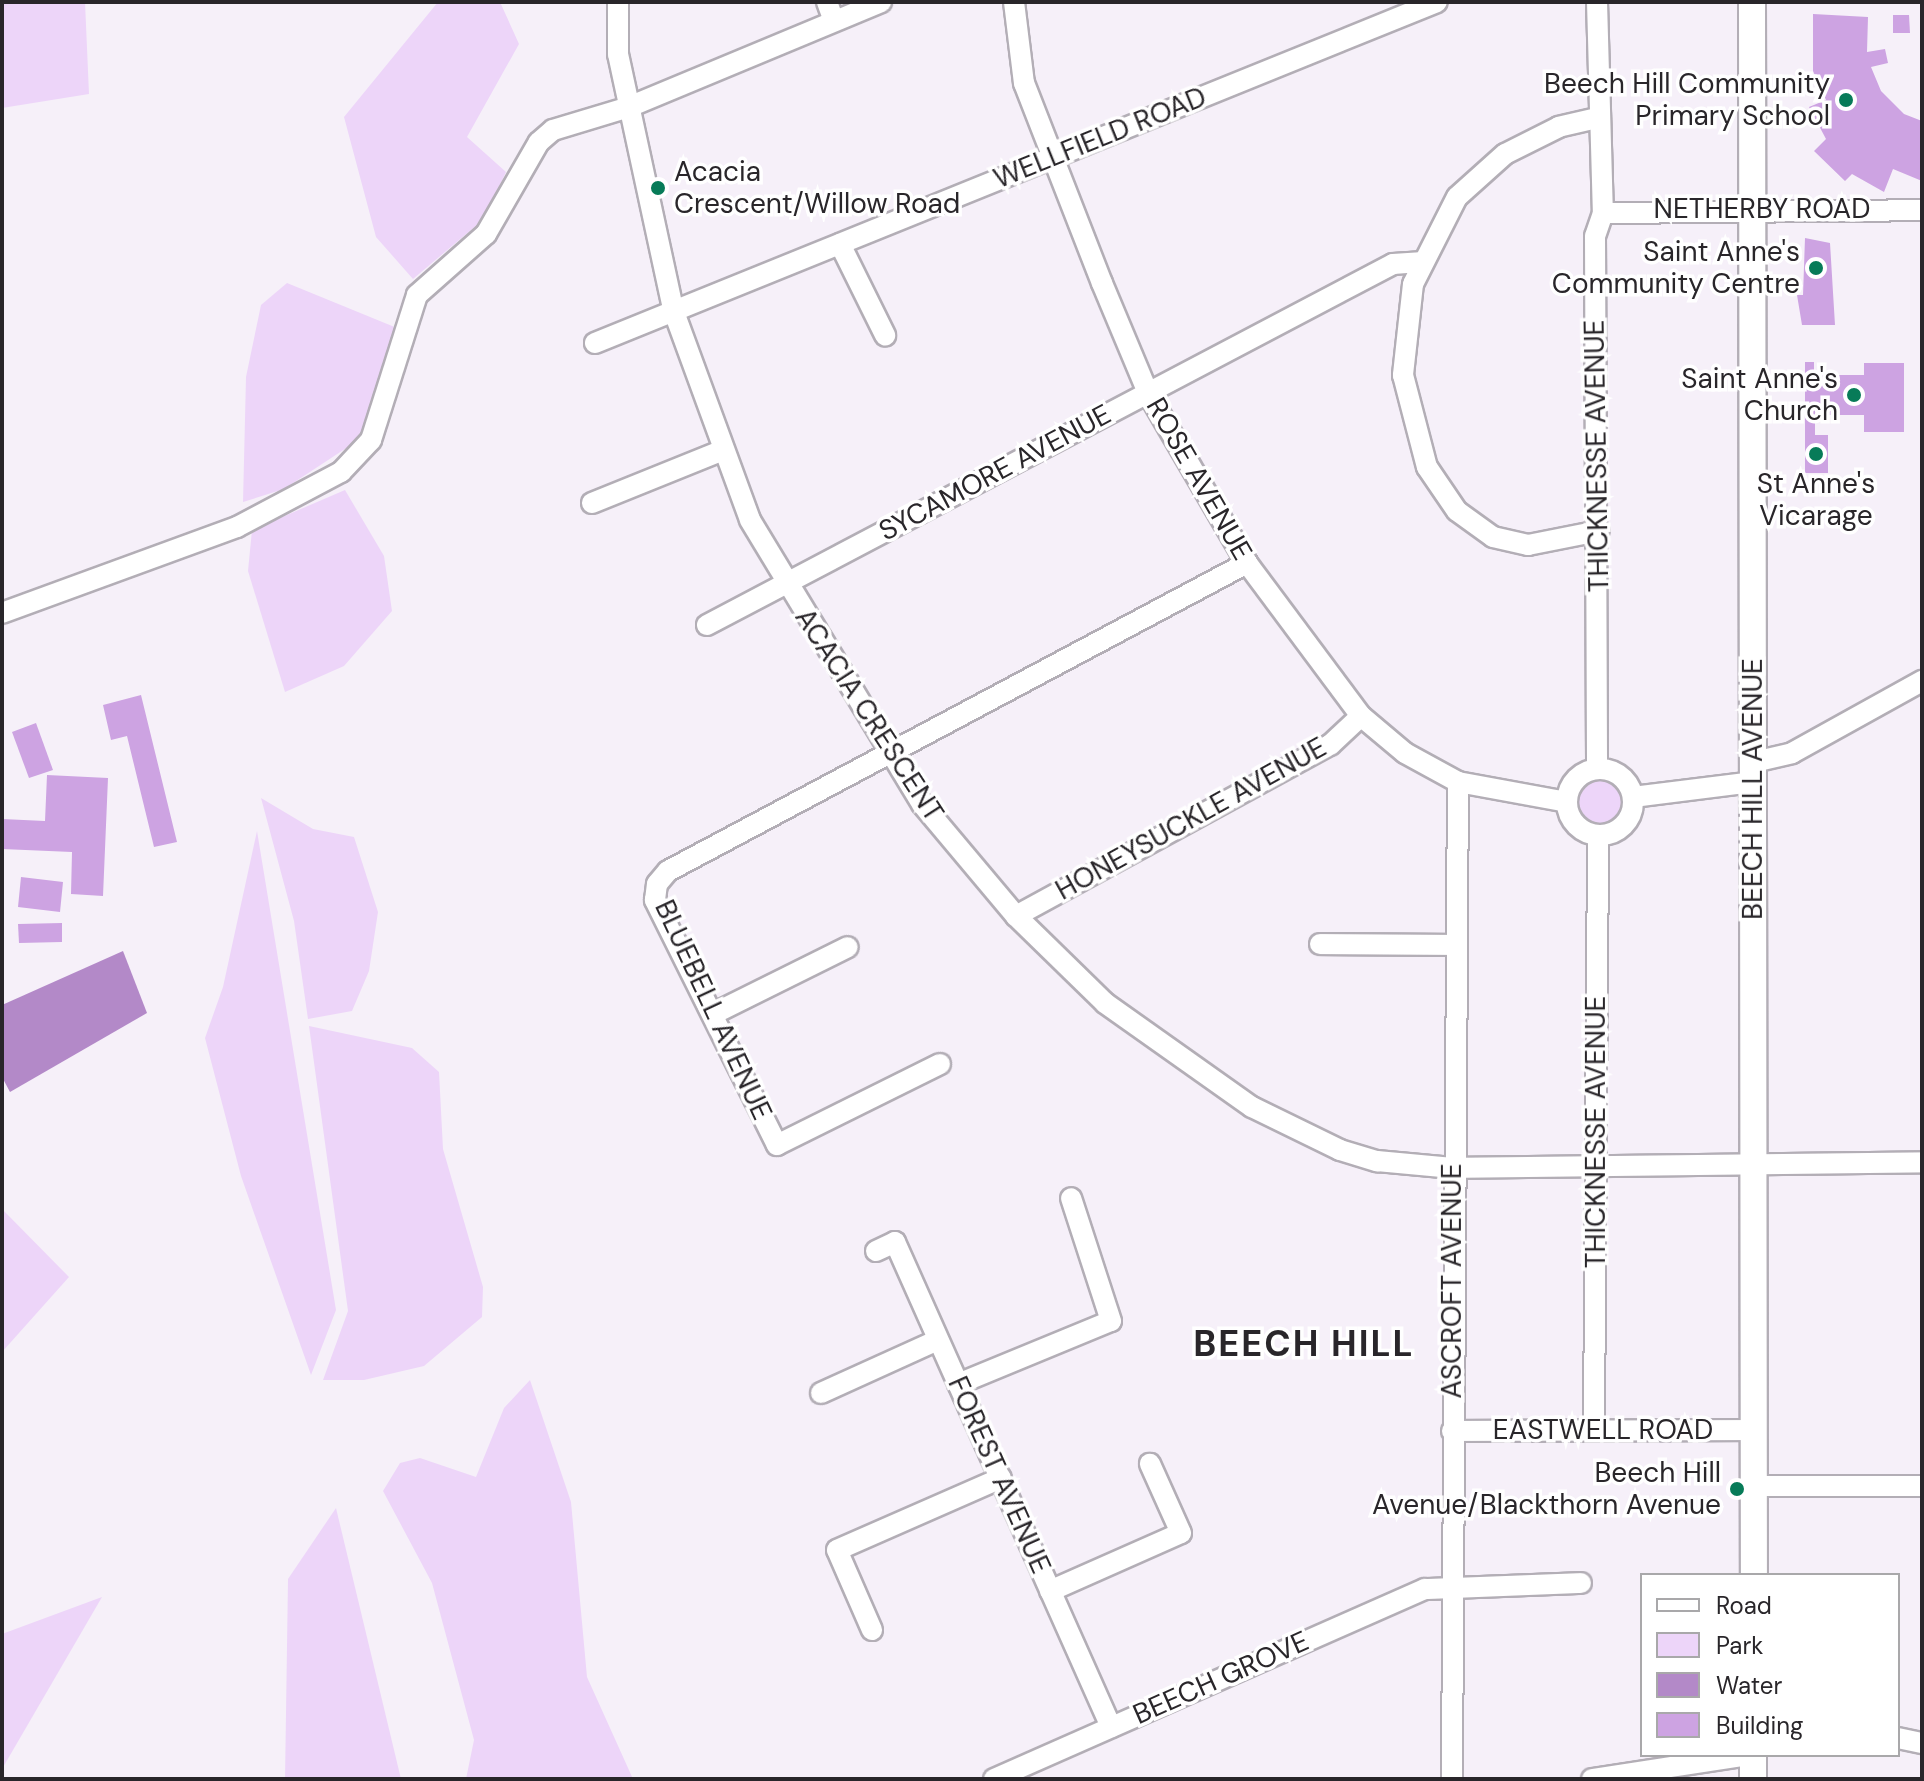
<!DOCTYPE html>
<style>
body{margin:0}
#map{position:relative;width:1924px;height:1781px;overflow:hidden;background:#f6f0f9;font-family:"DM Sans",sans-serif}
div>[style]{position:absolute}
.green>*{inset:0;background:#edd5f9}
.round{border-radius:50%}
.water>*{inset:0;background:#b389c8}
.building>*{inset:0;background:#cda3e2}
.roads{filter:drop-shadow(2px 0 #b3aeb6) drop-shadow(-2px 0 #b3aeb6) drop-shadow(0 2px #b3aeb6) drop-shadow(0 -2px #b3aeb6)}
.minor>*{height:20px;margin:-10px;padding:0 10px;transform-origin:10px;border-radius:10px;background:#fff}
.minor>.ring{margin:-10px;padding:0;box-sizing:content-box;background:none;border:20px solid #fff;border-radius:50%}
.tertiary>*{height:26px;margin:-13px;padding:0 13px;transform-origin:13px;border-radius:13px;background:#fff}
.dots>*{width:22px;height:22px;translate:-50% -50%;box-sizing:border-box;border:4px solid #fff;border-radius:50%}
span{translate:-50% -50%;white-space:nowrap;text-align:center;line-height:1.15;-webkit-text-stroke:7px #fff;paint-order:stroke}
.poi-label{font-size:28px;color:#29262a}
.right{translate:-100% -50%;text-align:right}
.left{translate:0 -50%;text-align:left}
.street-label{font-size:28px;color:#29262a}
.district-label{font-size:36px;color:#29262a;font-weight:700;letter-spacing:2px}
.frame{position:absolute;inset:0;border:4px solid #29262a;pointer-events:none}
.legend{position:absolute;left:1640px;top:1573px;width:260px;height:184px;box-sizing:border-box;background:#fff;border:2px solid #a9a8aa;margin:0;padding:10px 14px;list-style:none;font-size:24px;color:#29262a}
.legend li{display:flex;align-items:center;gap:16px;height:40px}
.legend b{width:40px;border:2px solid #a9a8aa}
</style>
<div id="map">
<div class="green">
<div style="clip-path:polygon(2px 2px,85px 2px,89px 94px,2px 108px)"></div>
<div style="clip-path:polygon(438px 2px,500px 2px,519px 44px,467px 137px,506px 172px,484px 219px,413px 279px,376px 237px,344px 117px)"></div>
<div style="clip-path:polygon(287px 283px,397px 328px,380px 395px,357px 441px,284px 489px,243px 502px,246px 377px,261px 305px)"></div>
<div style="clip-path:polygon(345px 490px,384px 556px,392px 611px,344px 666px,285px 692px,248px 571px,252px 530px)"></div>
<div class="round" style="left:1575px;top:777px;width:50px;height:50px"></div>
<div style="clip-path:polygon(261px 798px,313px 829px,354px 837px,378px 912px,369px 971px,352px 1011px,308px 1019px,294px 921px)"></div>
<div style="clip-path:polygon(257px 831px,336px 1310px,311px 1375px,241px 1176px,205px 1038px,223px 987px)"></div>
<div style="clip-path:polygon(309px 1026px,412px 1048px,439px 1072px,443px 1149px,483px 1287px,482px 1317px,424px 1366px,364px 1380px,323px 1380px,348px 1311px)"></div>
<div style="clip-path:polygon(2px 1209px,69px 1277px,2px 1352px)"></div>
<div style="clip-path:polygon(530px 1380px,571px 1502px,587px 1677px,633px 1779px,466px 1779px,474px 1740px,432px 1583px,383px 1491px,400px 1463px,420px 1458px,476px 1477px,504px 1408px)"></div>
<div style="clip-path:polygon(336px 1508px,401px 1779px,285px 1779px,288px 1579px)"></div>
<div style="clip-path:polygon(102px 1597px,2px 1769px,2px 1634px)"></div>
</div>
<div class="water">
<div style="clip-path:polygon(123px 951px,147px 1013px,10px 1092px,2px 1077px,2px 1005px)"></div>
</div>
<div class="building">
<div style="clip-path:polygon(1813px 14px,1868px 17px,1867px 52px,1885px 49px,1888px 63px,1871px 67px,1881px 91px,1904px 114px,1922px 121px,1922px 181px,1893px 169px,1884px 192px,1852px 174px,1845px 181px,1814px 151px,1826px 139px,1809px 107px,1826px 100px,1813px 71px)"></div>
<div style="clip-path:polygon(1893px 15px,1909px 15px,1910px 33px,1893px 33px)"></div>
<div style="clip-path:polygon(1805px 238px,1830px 243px,1835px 325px,1802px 325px,1797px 295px,1803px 295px)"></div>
<div style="clip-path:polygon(1805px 362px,1814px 362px,1814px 375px,1864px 375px,1864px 363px,1904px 363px,1904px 432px,1864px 432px,1864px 415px,1815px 415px,1815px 435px,1828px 435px,1828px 473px,1805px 473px)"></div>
<div style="clip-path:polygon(141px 695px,177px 842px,154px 847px,127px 736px,111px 740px,103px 705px)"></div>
<div style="clip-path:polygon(36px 723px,53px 770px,29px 778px,12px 732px)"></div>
<div style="clip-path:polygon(47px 775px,108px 778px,103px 896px,71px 894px,72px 852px,2px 849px,2px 819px,45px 821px)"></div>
<div style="clip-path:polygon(21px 877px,63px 882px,60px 912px,18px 907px)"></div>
<div style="clip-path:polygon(62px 923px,62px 942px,19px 943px,18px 924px)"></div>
</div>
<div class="roads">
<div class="minor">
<div style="left:618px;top:2px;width:52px;rotate:90deg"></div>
<div style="left:618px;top:54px;width:264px;rotate:77.8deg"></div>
<div style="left:674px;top:312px;width:221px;rotate:69.9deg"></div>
<div style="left:750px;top:520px;width:332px;rotate:58.8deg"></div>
<div style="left:922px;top:804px;width:146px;rotate:50deg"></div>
<div style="left:1016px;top:916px;width:124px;rotate:44.3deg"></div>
<div style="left:1105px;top:1003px;width:180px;rotate:35.3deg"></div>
<div style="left:1252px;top:1107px;width:98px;rotate:26deg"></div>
<div style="left:1340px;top:1150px;width:39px;rotate:17deg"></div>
<div style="left:1377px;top:1161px;width:76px;rotate:5.3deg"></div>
<div style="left:1453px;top:1168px;width:469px;rotate:-0.7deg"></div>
<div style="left:827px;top:2px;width:20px;rotate:70deg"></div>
<div style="left:1014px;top:2px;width:82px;rotate:83deg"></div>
<div style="left:1024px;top:83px;width:215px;rotate:68.7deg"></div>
<div style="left:1102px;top:283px;width:119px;rotate:67.3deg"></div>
<div style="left:1148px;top:393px;width:197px;rotate:59.8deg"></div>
<div style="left:1247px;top:563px;width:191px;rotate:53.3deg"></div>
<div style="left:1361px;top:716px;width:57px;rotate:40.1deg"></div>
<div style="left:1405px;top:753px;width:60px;rotate:28.7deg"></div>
<div style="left:1458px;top:782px;width:111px;rotate:10.4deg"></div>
<div style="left:1597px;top:2px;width:211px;rotate:88.4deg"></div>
<div style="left:1603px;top:213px;width:24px;rotate:109deg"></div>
<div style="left:1595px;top:236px;width:532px;rotate:89.78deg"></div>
<div style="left:1597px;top:118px;width:39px;rotate:167deg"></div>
<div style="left:1559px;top:127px;width:60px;rotate:153.4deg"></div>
<div style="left:1505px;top:154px;width:64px;rotate:138.1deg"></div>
<div style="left:1457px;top:197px;width:97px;rotate:116.8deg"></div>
<div style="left:1413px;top:284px;width:92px;rotate:96.3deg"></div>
<div style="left:1403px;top:375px;width:95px;rotate:75.4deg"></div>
<div style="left:1427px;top:467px;width:53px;rotate:55.7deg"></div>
<div style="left:1457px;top:511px;width:44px;rotate:35.8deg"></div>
<div style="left:1493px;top:537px;width:36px;rotate:13deg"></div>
<div style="left:1528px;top:545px;width:72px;rotate:-11.2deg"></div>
<div style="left:1603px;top:213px;width:319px;rotate:-0.5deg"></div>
<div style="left:840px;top:244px;width:102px;rotate:63.7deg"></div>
<div style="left:595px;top:343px;width:908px;rotate:-22.05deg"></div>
<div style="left:592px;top:503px;width:139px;rotate:-22deg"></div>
<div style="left:2px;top:613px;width:250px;rotate:-20.1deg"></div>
<div style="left:237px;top:527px;width:118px;rotate:-27.9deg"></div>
<div style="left:341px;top:472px;width:44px;rotate:-46.8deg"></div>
<div style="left:371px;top:440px;width:152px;rotate:-72.4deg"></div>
<div style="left:417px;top:295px;width:92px;rotate:-41.5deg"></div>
<div style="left:486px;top:234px;width:106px;rotate:-60.1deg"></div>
<div style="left:539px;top:142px;width:18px;rotate:-41deg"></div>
<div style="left:553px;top:130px;width:79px;rotate:-16.8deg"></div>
<div style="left:629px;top:107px;width:273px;rotate:-22.6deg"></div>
<div style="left:707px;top:625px;width:775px;rotate:-27.76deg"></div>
<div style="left:1393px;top:264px;width:27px;rotate:-4deg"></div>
<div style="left:1754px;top:762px;width:39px;rotate:-13deg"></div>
<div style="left:1792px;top:753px;width:149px;rotate:-29deg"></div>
<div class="ring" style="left:1567px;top:769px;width:46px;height:46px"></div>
<div style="left:1633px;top:797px;width:122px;rotate:-7.1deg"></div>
<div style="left:1016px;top:916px;width:358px;rotate:-28.6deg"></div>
<div style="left:1330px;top:745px;width:42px;rotate:-43.1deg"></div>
<div style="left:1320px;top:944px;width:133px;rotate:0.4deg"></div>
<div style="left:715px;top:1013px;width:148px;rotate:-26.4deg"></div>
<div style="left:940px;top:1064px;width:182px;rotate:153.6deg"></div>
<div style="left:777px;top:1145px;width:274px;rotate:-116.5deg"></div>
<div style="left:655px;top:900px;width:16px;rotate:-83deg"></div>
<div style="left:657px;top:884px;width:17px;rotate:-50deg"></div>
<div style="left:668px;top:871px;width:656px;rotate:-28.01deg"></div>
<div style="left:876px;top:1251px;width:21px;rotate:-25deg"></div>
<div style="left:895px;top:1242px;width:531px;rotate:65.99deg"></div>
<div style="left:958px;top:1384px;width:165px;rotate:-22.4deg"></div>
<div style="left:1111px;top:1321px;width:129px;rotate:-108deg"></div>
<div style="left:821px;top:1393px;width:128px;rotate:-24.4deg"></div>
<div style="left:1594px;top:1429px;width:594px;rotate:-89.61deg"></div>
<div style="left:1452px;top:1431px;width:302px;rotate:-0.2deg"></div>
<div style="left:1754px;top:1486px;width:168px"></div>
<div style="left:1050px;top:1591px;width:143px;rotate:-23.9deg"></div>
<div style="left:1181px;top:1533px;width:76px;rotate:-114.2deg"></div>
<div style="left:872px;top:1630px;width:87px;rotate:-113.6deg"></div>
<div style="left:837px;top:1550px;width:179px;rotate:-23.7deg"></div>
<div style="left:1898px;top:1738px;width:25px;rotate:12deg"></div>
<div style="left:994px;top:1779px;width:471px;rotate:-23.8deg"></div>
<div style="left:1425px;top:1589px;width:156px;rotate:-2.2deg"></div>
<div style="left:1452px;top:1779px;width:997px;rotate:-89.66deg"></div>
<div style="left:1592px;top:1779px;width:158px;rotate:-8.7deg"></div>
</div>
<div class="tertiary">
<div style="left:1752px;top:2px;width:1573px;rotate:89.93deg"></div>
<div style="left:1753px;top:1779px;width:24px;rotate:-90deg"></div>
</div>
</div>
<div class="dots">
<div style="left:1846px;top:100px;background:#077b58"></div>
<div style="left:658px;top:188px;background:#077b58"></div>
<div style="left:1816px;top:268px;background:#077b58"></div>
<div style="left:1854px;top:395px;background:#077b58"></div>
<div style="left:1816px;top:454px;background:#077b58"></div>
<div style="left:1737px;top:1489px;background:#077b58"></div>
</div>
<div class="poi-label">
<span class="right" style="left:1830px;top:100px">Beech Hill Community<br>Primary School</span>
<span class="left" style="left:674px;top:188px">Acacia<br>Crescent/Willow Road</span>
<span class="right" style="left:1800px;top:268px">Saint Anne's<br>Community Centre</span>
<span class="right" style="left:1838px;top:395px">Saint Anne's<br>Church</span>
<span style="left:1816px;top:500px">St Anne's<br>Vicarage</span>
<span class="right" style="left:1721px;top:1489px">Beech Hill<br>Avenue/Blackthorn Avenue</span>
</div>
<div class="street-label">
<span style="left:1100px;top:138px;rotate:-22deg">WELLFIELD ROAD</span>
<span style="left:1762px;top:209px">NETHERBY ROAD</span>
<span style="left:1597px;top:456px;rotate:-91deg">THICKNESSE AVENUE</span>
<span style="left:995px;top:473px;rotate:-28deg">SYCAMORE AVENUE</span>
<span style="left:1199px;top:479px;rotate:60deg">ROSE AVENUE</span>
<span style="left:869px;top:715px;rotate:57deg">ACACIA CRESCENT</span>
<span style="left:1753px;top:789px;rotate:-90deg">BEECH HILL AVENUE</span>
<span style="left:1191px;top:819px;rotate:-29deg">HONEYSUCKLE AVENUE</span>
<span style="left:713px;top:1010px;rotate:65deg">BLUEBELL AVENUE</span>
<span style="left:1596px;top:1132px;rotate:-90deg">THICKNESSE AVENUE</span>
<span style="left:1452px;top:1281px;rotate:-90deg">ASCROFT AVENUE</span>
<span style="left:1603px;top:1430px">EASTWELL ROAD</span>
<span style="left:999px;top:1475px;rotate:66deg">FOREST AVENUE</span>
<span style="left:1221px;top:1678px;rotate:-24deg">BEECH GROVE</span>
</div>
<div class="district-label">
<span style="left:1304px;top:1344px">BEECH HILL</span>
</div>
<div class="frame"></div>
<ul class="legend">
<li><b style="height:10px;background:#fff"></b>Road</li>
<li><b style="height:22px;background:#edd5f9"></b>Park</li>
<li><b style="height:22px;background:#b389c8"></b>Water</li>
<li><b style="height:22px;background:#cda3e2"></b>Building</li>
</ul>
</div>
